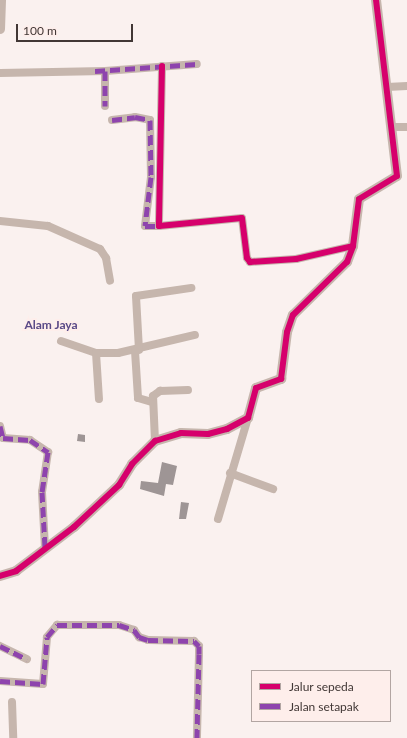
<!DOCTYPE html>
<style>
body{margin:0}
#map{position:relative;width:407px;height:738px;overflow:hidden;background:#faf1ef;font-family:Lato,sans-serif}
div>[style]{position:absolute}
.building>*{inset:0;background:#9e9595}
.minor>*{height:8px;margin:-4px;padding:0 4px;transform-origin:4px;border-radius:4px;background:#c6b6ad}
.tertiary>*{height:10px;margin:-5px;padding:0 5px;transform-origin:5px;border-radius:5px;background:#c6b6ad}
.quiet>*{height:5px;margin-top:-2.5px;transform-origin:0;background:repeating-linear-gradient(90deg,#8e44ad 0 10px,transparent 0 15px)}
.cycleway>*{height:6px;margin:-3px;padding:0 3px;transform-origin:3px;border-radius:3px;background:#d6006c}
span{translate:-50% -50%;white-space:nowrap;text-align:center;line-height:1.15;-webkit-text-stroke:4px #feeeeb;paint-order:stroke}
.quarter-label{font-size:12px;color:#594987;font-weight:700}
.legend{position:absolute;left:251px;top:670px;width:140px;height:52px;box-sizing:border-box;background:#feeeeb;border:1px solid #b2a5a2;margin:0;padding:5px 7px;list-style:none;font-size:12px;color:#413735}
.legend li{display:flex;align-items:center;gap:8px;height:20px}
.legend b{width:20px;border:1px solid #b2a5a2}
.scale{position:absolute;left:16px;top:24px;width:117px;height:18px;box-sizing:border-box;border:2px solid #413735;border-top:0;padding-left:5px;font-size:12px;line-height:14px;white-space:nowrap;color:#413735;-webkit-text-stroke:3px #feeeeb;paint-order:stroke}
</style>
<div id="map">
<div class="building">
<div style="clip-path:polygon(78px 434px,85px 435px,85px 442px,77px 441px)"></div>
<div style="clip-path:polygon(162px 462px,177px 466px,173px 485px,166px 484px,164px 496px,140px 489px,141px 481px,158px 483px)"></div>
<div style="clip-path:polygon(181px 502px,189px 503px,186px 519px,179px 519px)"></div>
</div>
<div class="minor">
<div style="left:162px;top:66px;width:160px;rotate:91.1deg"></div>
<div style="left:159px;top:226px;width:83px;rotate:-5.5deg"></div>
<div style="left:242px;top:218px;width:40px;rotate:82.9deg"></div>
<div style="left:247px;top:258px;width:5px;rotate:53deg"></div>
<div style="left:250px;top:262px;width:46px;rotate:-3.7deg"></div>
<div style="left:296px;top:259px;width:58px;rotate:-12.8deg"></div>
<div style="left:105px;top:71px;width:35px;rotate:90deg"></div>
<div style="left:0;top:73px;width:105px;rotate:-1.1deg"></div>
<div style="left:105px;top:71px;width:92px;rotate:-4.4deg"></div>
<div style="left:387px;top:87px;width:20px;rotate:-3deg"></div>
<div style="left:112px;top:120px;width:23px;rotate:-7deg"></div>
<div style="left:135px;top:117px;width:15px;rotate:11deg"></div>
<div style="left:150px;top:120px;width:57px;rotate:89deg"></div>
<div style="left:151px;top:177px;width:49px;rotate:97deg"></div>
<div style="left:145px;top:226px;width:14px"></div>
<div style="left:392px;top:127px;width:15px"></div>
<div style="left:0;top:221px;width:48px;rotate:5.9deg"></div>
<div style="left:48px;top:226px;width:57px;rotate:23.9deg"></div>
<div style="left:100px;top:249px;width:11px;rotate:56deg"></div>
<div style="left:106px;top:258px;width:23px;rotate:80deg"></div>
<div style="left:61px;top:341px;width:37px;rotate:19deg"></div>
<div style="left:96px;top:353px;width:22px"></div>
<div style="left:118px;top:353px;width:79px;rotate:-13.2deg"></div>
<div style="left:139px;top:350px;width:54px;rotate:-93.2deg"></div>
<div style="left:136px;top:296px;width:56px;rotate:-8.3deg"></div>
<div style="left:135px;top:351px;width:47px;rotate:86.3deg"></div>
<div style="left:138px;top:398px;width:15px;rotate:16deg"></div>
<div style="left:96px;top:353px;width:46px;rotate:86.3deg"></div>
<div style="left:0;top:426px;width:12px;rotate:76deg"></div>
<div style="left:3px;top:438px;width:27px;rotate:4deg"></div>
<div style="left:30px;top:440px;width:22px;rotate:34deg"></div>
<div style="left:48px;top:452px;width:40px;rotate:98.5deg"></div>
<div style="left:42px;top:492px;width:55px;rotate:86.9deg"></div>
<div style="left:155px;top:441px;width:45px;rotate:-92.5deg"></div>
<div style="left:153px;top:396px;width:9px;rotate:-36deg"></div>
<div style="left:160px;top:391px;width:28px;rotate:-2deg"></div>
<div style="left:230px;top:473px;width:46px;rotate:20.4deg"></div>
<div style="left:218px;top:519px;width:105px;rotate:-73.5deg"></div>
<div style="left:0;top:646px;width:30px;rotate:26deg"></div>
<div style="left:0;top:681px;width:43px;rotate:4deg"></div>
<div style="left:43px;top:684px;width:47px;rotate:-85.1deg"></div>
<div style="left:47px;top:637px;width:16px;rotate:-50deg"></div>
<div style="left:57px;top:625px;width:62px"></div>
<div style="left:119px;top:625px;width:16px;rotate:18deg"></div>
<div style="left:134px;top:630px;width:9px;rotate:54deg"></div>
<div style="left:139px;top:637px;width:9px;rotate:18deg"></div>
<div style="left:148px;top:640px;width:46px;rotate:1.2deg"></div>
<div style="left:194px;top:641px;width:7px;rotate:45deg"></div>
<div style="left:199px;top:646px;width:8px;rotate:90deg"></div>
<div style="left:199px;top:654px;width:84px;rotate:91.4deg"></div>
<div style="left:12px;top:702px;width:36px;rotate:88deg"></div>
</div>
<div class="tertiary">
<div style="left:0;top:29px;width:29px;rotate:-88deg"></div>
<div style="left:0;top:576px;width:17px;rotate:-17deg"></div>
<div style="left:16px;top:571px;width:73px;rotate:-37.2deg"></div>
<div style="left:74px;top:527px;width:62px;rotate:-43deg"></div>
<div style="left:119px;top:485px;width:25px;rotate:-58deg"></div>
<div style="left:132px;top:464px;width:33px;rotate:-45deg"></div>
<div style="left:155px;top:441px;width:27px;rotate:-17deg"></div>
<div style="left:181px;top:433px;width:27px;rotate:2deg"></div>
<div style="left:208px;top:434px;width:20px;rotate:-15deg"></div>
<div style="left:227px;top:429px;width:24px;rotate:-28deg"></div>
<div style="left:248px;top:418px;width:31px;rotate:-75deg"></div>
<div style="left:256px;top:388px;width:27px;rotate:-20deg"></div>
<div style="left:281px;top:379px;width:47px;rotate:-82.7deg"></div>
<div style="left:287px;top:332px;width:18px;rotate:-71deg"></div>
<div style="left:293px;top:315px;width:76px;rotate:-44.5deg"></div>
<div style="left:347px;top:262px;width:17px;rotate:-69deg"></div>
<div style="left:353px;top:246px;width:47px;rotate:-82.7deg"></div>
<div style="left:359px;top:199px;width:44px;rotate:-31.2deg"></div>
<div style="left:397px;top:176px;width:177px;rotate:-96.8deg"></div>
</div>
<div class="quiet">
<div style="left:95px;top:71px;width:102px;rotate:-3.9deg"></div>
<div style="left:105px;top:71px;width:35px;rotate:90deg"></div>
<div style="left:112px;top:120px;width:23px;rotate:-7deg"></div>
<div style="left:135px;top:117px;width:15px;rotate:11deg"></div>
<div style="left:150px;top:120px;width:57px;rotate:89deg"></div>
<div style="left:151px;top:177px;width:49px;rotate:97deg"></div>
<div style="left:145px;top:226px;width:14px"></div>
<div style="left:0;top:426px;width:12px;rotate:76deg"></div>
<div style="left:3px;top:438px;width:27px;rotate:4deg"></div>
<div style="left:30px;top:440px;width:22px;rotate:34deg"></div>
<div style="left:48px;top:452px;width:40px;rotate:98.5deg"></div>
<div style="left:42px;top:492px;width:55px;rotate:86.9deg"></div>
<div style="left:0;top:646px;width:30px;rotate:26deg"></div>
<div style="left:0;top:681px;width:43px;rotate:4deg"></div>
<div style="left:43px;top:684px;width:47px;rotate:-85.1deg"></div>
<div style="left:47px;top:637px;width:16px;rotate:-50deg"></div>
<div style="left:57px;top:625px;width:62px"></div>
<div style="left:119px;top:625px;width:16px;rotate:18deg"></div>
<div style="left:134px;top:630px;width:9px;rotate:54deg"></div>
<div style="left:139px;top:637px;width:9px;rotate:18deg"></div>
<div style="left:148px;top:640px;width:46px;rotate:1.2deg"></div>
<div style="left:194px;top:641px;width:7px;rotate:45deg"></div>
<div style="left:199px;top:646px;width:8px;rotate:90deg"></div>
<div style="left:199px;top:654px;width:84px;rotate:91.4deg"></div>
</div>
<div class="cycleway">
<div style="left:162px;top:66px;width:160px;rotate:91.1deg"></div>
<div style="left:159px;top:226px;width:83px;rotate:-5.5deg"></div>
<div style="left:242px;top:218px;width:40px;rotate:82.9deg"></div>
<div style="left:247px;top:258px;width:5px;rotate:53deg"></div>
<div style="left:250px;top:262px;width:46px;rotate:-3.7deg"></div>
<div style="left:296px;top:259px;width:58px;rotate:-12.8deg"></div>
<div style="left:0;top:576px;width:17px;rotate:-17deg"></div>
<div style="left:16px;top:571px;width:73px;rotate:-37.2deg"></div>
<div style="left:74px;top:527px;width:62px;rotate:-43deg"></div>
<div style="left:119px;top:485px;width:25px;rotate:-58deg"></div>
<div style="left:132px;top:464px;width:33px;rotate:-45deg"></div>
<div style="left:155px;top:441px;width:27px;rotate:-17deg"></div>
<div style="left:181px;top:433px;width:27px;rotate:2deg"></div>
<div style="left:208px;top:434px;width:20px;rotate:-15deg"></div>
<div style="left:227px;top:429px;width:24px;rotate:-28deg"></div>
<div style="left:248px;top:418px;width:31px;rotate:-75deg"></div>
<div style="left:256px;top:388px;width:27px;rotate:-20deg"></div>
<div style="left:281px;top:379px;width:47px;rotate:-82.7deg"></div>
<div style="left:287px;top:332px;width:18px;rotate:-71deg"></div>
<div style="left:293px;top:315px;width:76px;rotate:-44.5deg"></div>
<div style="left:347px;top:262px;width:17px;rotate:-69deg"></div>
<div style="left:353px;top:246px;width:47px;rotate:-82.7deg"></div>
<div style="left:359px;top:199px;width:44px;rotate:-31.2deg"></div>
<div style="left:397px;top:176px;width:177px;rotate:-96.8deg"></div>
</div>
<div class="quarter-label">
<span style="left:51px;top:325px">Alam Jaya</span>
</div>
<ul class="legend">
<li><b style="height:5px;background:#d6006c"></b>Jalur sepeda</li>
<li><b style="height:5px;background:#8e44ad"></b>Jalan setapak</li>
</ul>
<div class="scale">100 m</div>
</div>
